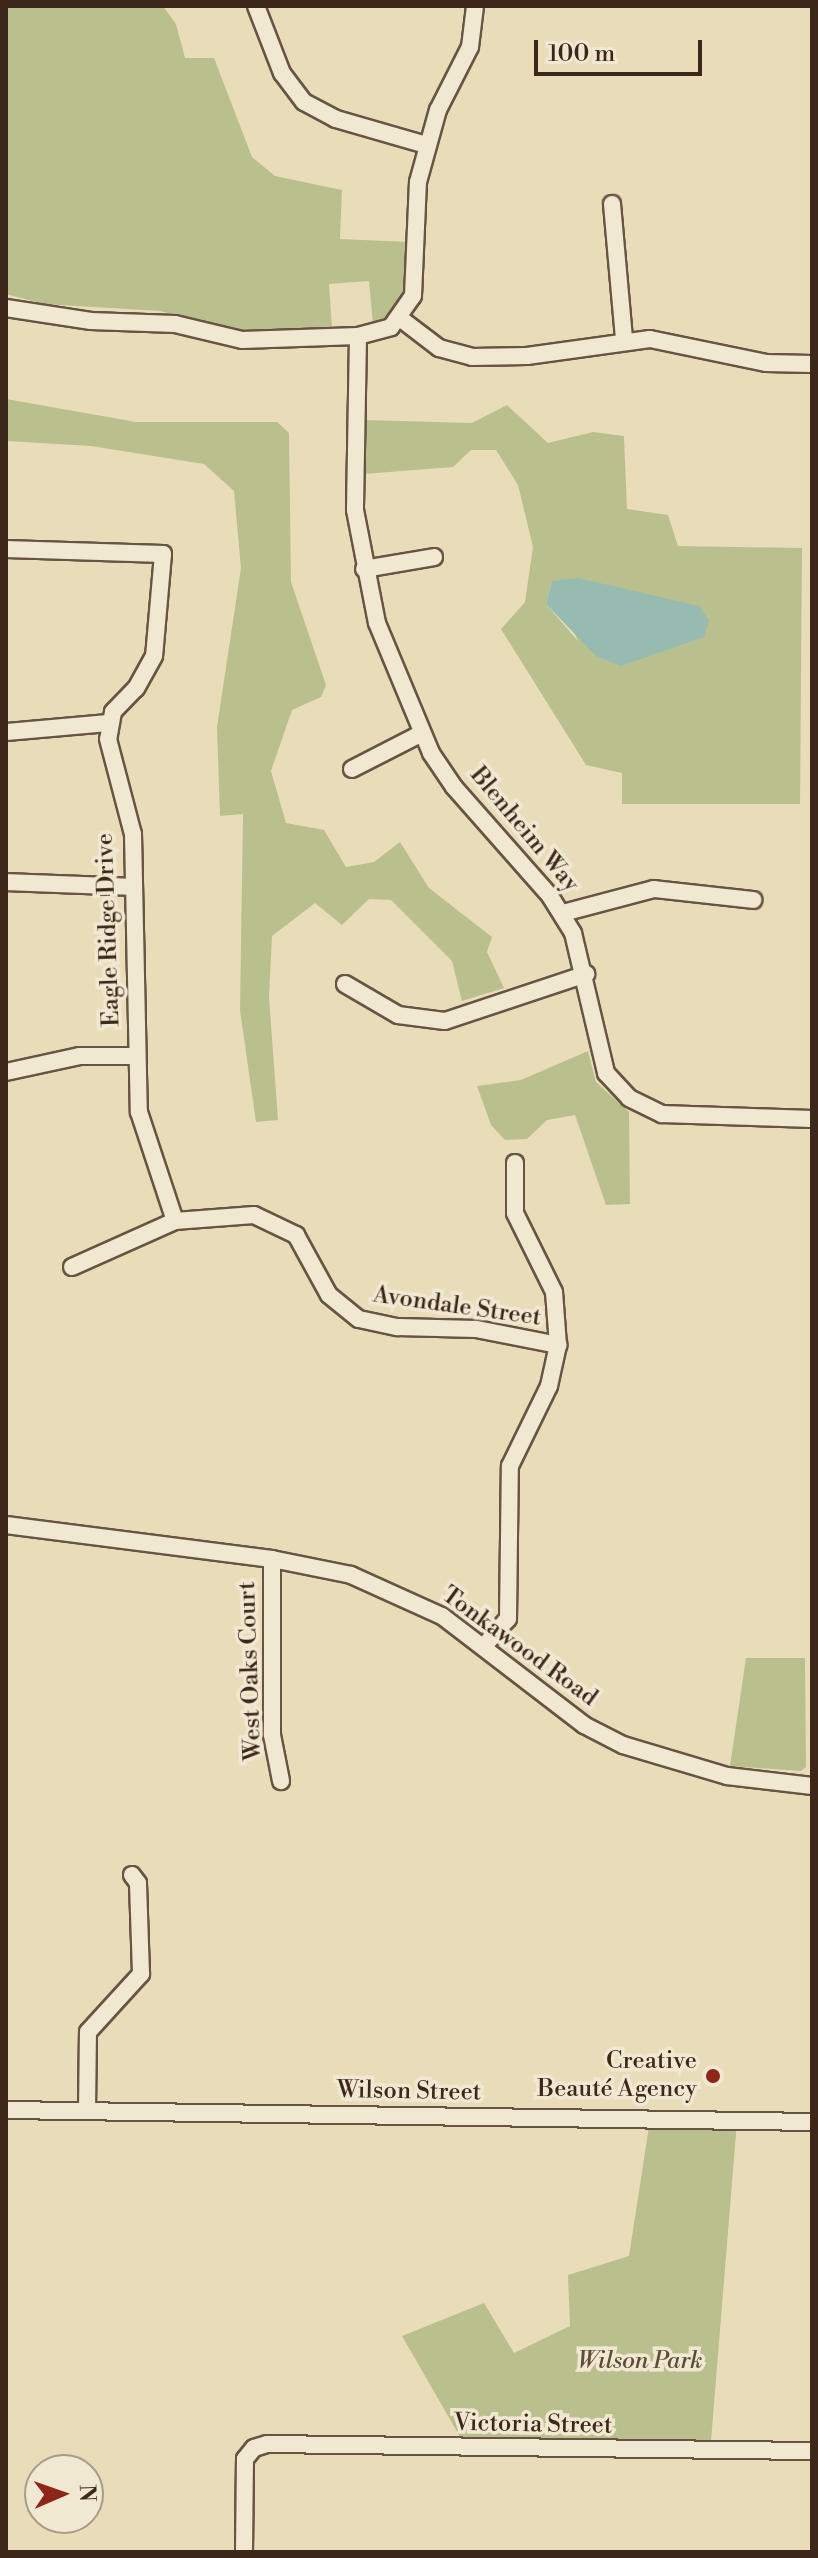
<!DOCTYPE html>
<meta charset="utf-8">
<style>
body{margin:0}
#map{position:relative;width:818px;height:2558px;overflow:hidden;background:#e9dcb9;font-family:"Libre Bodoni",serif}
div>[style]{position:absolute}
.green>*{inset:0;background:#b9c08e}
.water>*{inset:0;background:#97bbb1}
.roads{filter:drop-shadow(2px 0 #685442) drop-shadow(-2px 0 #685442) drop-shadow(0 2px #685442) drop-shadow(0 -2px #685442)}
.minor>*{height:16px;margin:-8px;padding:0 8px;transform-origin:8px;border-radius:8px;background:#f1e8d2}
.dots>*{width:22px;height:22px;translate:-50% -50%;box-sizing:border-box;border:4px solid #f1e8d2;border-radius:50%}
span{translate:-50% -50%;white-space:nowrap;text-align:center;line-height:1.15;-webkit-text-stroke:7px #f1e8d2;paint-order:stroke}
.street-label{font-size:24px;color:#3d271a}
.poi-label{font-size:24px;color:#3d271a}
.right{translate:-100% -50%;text-align:right}
.park-label{font-size:24px;color:#5c4d37;font-style:italic}
.frame{position:absolute;inset:0;border:8px solid #3d271a;pointer-events:none}
.north{position:absolute;left:24px;top:2454px;width:80px;height:80px;box-sizing:border-box;background:#f1e8d2;border:2px solid #a99b88;border-radius:50%;rotate:88deg;font-size:22px;font-weight:700;line-height:32px;text-align:center;color:#3d271a}
.north::after{content:'';display:block;margin:auto;width:28px;height:36px;background:#8f2418;clip-path:polygon(50% 0,100% 100%,50% 72%,0 100%)}
.scale{position:absolute;left:534px;top:40px;width:168px;height:36px;box-sizing:border-box;border:4px solid #3d271a;border-top:0;padding-left:10px;font-size:24px;line-height:28px;white-space:nowrap;color:#3d271a;-webkit-text-stroke:6px #f1e8d2;paint-order:stroke}
</style>
<div id="map">
<div class="green">
<div style="clip-path:polygon(6px 6px,163px 6px,176px 24px,185px 58px,214px 58px,252px 157px,275px 176px,342px 190px,340px 239px,409px 242px,404px 303px,386px 321px,373px 324px,369px 281px,329px 284px,332px 328px,253px 333px,160px 311px,44px 304px,6px 294px)"></div>
<div style="clip-path:polygon(6px 399px,136px 422px,277px 422px,289px 433px,291px 582px,326px 685px,321px 697px,292px 710px,271px 771px,286px 823px,324px 830px,346px 867px,374px 862px,400px 842px,429px 888px,492px 937px,487px 952px,504px 988px,462px 1001px,452px 961px,391px 900px,369px 899px,342px 925px,315px 903px,272px 936px,269px 997px,278px 1120px,256px 1122px,240px 1010px,243px 814px,220px 816px,217px 727px,241px 568px,234px 491px,204px 464px,91px 446px,6px 441px)"></div>
<div style="clip-path:polygon(evenodd,507px 405px,548px 443px,593px 432px,624px 436px,627px 509px,668px 515px,678px 546px,802px 548px,800px 804px,622px 804px,622px 773px,586px 765px,501px 629px,525px 602px,533px 547px,518px 485px,496px 450px,471px 450px,453px 467px,363px 474px,365px 420px,472px 423px,507px 405px,552px 581px,578px 641px,546px 604px,552px 581px)"></div>
<div style="clip-path:polygon(588px 1051px,596px 1082px,629px 1112px,630px 1204px,606px 1205px,575px 1115px,547px 1120px,527px 1139px,505px 1140px,491px 1125px,477px 1086px,521px 1080px)"></div>
<div style="clip-path:polygon(746px 1658px,805px 1658px,806px 1767px,801px 1771px,730px 1766px)"></div>
<div style="clip-path:polygon(650px 2120px,737px 2121px,711px 2441px,463px 2442px,402px 2336px,484px 2303px,514px 2353px,570px 2326px,568px 2275px,629px 2256px)"></div>
</div>
<div class="water">
<div style="clip-path:polygon(578px 578px,699px 606px,709px 620px,704px 637px,621px 666px,596px 656px,546px 604px,552px 581px)"></div>
</div>
<div class="roads">
<div class="minor">
<div style="left:256px;top:6px;width:72px;rotate:68.8deg"></div>
<div style="left:282px;top:73px;width:36px;rotate:53deg"></div>
<div style="left:304px;top:102px;width:36px;rotate:28deg"></div>
<div style="left:336px;top:119px;width:94px;rotate:16.1deg"></div>
<div style="left:612px;top:204px;width:136px;rotate:84.9deg"></div>
<div style="left:6px;top:308px;width:86px;rotate:8.7deg"></div>
<div style="left:91px;top:321px;width:84px;rotate:2deg"></div>
<div style="left:175px;top:324px;width:69px;rotate:13.4deg"></div>
<div style="left:242px;top:340px;width:116px;rotate:-2deg"></div>
<div style="left:358px;top:336px;width:34px;rotate:-15deg"></div>
<div style="left:391px;top:327px;width:38px;rotate:-55deg"></div>
<div style="left:413px;top:296px;width:114px;rotate:-87.5deg"></div>
<div style="left:418px;top:182px;width:75px;rotate:-74.5deg"></div>
<div style="left:438px;top:110px;width:71px;rotate:-63.1deg"></div>
<div style="left:470px;top:47px;width:41px;rotate:-83deg"></div>
<div style="left:401px;top:319px;width:48px;rotate:37.3deg"></div>
<div style="left:439px;top:348px;width:34px;rotate:15deg"></div>
<div style="left:472px;top:357px;width:55px;rotate:-1deg"></div>
<div style="left:527px;top:356px;width:124px;rotate:-7.9deg"></div>
<div style="left:650px;top:339px;width:118px;rotate:11.7deg"></div>
<div style="left:766px;top:363px;width:46px;rotate:1.2deg"></div>
<div style="left:358px;top:336px;width:174px;rotate:91deg"></div>
<div style="left:355px;top:510px;width:115px;rotate:79deg"></div>
<div style="left:377px;top:623px;width:141px;rotate:67.4deg"></div>
<div style="left:431px;top:753px;width:41px;rotate:55.9deg"></div>
<div style="left:454px;top:787px;width:145px;rotate:48.6deg"></div>
<div style="left:550px;top:896px;width:44px;rotate:58.1deg"></div>
<div style="left:573px;top:933px;width:144px;rotate:76.7deg"></div>
<div style="left:606px;top:1073px;width:34px;rotate:47deg"></div>
<div style="left:629px;top:1098px;width:37px;rotate:26deg"></div>
<div style="left:662px;top:1114px;width:150px;rotate:1.9deg"></div>
<div style="left:6px;top:549px;width:157px;rotate:1.8deg"></div>
<div style="left:163px;top:554px;width:102px;rotate:95deg"></div>
<div style="left:154px;top:656px;width:37px;rotate:119deg"></div>
<div style="left:136px;top:688px;width:33px;rotate:134deg"></div>
<div style="left:113px;top:712px;width:27px;rotate:100deg"></div>
<div style="left:108px;top:739px;width:98px;rotate:75.3deg"></div>
<div style="left:133px;top:834px;width:278px;rotate:88.8deg"></div>
<div style="left:139px;top:1112px;width:115px;rotate:71.7deg"></div>
<div style="left:364px;top:569px;width:71px;rotate:-9.7deg"></div>
<div style="left:6px;top:732px;width:103px;rotate:-5deg"></div>
<div style="left:352px;top:769px;width:76px;rotate:-27.2deg"></div>
<div style="left:6px;top:882px;width:128px;rotate:2.2deg"></div>
<div style="left:563px;top:913px;width:94px;rotate:-14.8deg"></div>
<div style="left:654px;top:889px;width:100px;rotate:6.3deg"></div>
<div style="left:345px;top:984px;width:61px;rotate:30.3deg"></div>
<div style="left:398px;top:1015px;width:47px;rotate:7.3deg"></div>
<div style="left:445px;top:1021px;width:149px;rotate:-18.4deg"></div>
<div style="left:6px;top:1072px;width:76px;rotate:-12.2deg"></div>
<div style="left:80px;top:1056px;width:56px"></div>
<div style="left:72px;top:1267px;width:113px;rotate:-24.1deg"></div>
<div style="left:175px;top:1221px;width:79px;rotate:-4.3deg"></div>
<div style="left:254px;top:1215px;width:47px;rotate:25.5deg"></div>
<div style="left:296px;top:1235px;width:68px;rotate:61.2deg"></div>
<div style="left:329px;top:1295px;width:38px;rotate:39deg"></div>
<div style="left:359px;top:1319px;width:40px;rotate:12deg"></div>
<div style="left:398px;top:1327px;width:78px;rotate:1.5deg"></div>
<div style="left:476px;top:1329px;width:84px;rotate:11deg"></div>
<div style="left:6px;top:1525px;width:268px;rotate:7.3deg"></div>
<div style="left:272px;top:1559px;width:81px;rotate:11.4deg"></div>
<div style="left:351px;top:1575px;width:100px;rotate:24.3deg"></div>
<div style="left:442px;top:1616px;width:179px;rotate:37.5deg"></div>
<div style="left:584px;top:1725px;width:44px;rotate:27.1deg"></div>
<div style="left:623px;top:1745px;width:109px;rotate:16.6deg"></div>
<div style="left:727px;top:1776px;width:86px;rotate:6.7deg"></div>
<div style="left:272px;top:1559px;width:176px;rotate:90deg"></div>
<div style="left:272px;top:1735px;width:47px;rotate:78.9deg"></div>
<div style="left:485px;top:1645px;width:35px;rotate:-49deg"></div>
<div style="left:508px;top:1619px;width:153px;rotate:-89.3deg"></div>
<div style="left:510px;top:1466px;width:89px;rotate:-64deg"></div>
<div style="left:549px;top:1386px;width:42px;rotate:-77.6deg"></div>
<div style="left:558px;top:1345px;width:53px;rotate:-94.3deg"></div>
<div style="left:554px;top:1292px;width:88px;rotate:-116.3deg"></div>
<div style="left:515px;top:1213px;width:50px;rotate:-90deg"></div>
<div style="left:6px;top:2110px;width:806px;rotate:0.85deg"></div>
<div style="left:87px;top:2111px;width:79px;rotate:-89.3deg"></div>
<div style="left:88px;top:2032px;width:79px;rotate:-47.6deg"></div>
<div style="left:141px;top:1974px;width:91px;rotate:-91.9deg"></div>
<div style="left:138px;top:1883px;width:10px;rotate:-127deg"></div>
<div style="left:244px;top:2552px;width:93px;rotate:-89.4deg"></div>
<div style="left:245px;top:2459px;width:14px;rotate:-51deg"></div>
<div style="left:254px;top:2448px;width:14px;rotate:-17deg"></div>
<div style="left:267px;top:2444px;width:545px;rotate:0.74deg"></div>
</div>
</div>
<div class="dots">
<div style="left:713px;top:2076px;background:#8f2418"></div>
</div>
<div class="street-label">
<span style="left:524px;top:830px;rotate:50deg">Blenheim Way</span>
<span style="left:109px;top:930px;rotate:-92deg">Eagle Ridge Drive</span>
<span style="left:457px;top:1307px;rotate:8deg">Avondale Street</span>
<span style="left:519px;top:1647px;rotate:36deg">Tonkawood Road</span>
<span style="left:251px;top:1671px;rotate:-92deg">West Oaks Court</span>
<span style="left:409px;top:2092px;rotate:1deg">Wilson Street</span>
<span style="left:533px;top:2425px;rotate:1deg">Victoria Street</span>
</div>
<div class="poi-label">
<span class="right" style="left:697px;top:2076px">Creative<br>Beauté Agency</span>
</div>
<div class="park-label">
<span style="left:640px;top:2362px">Wilson Park</span>
</div>
<div class="frame"></div>
<div class="north">N</div>
<div class="scale">100 m</div>
</div>
